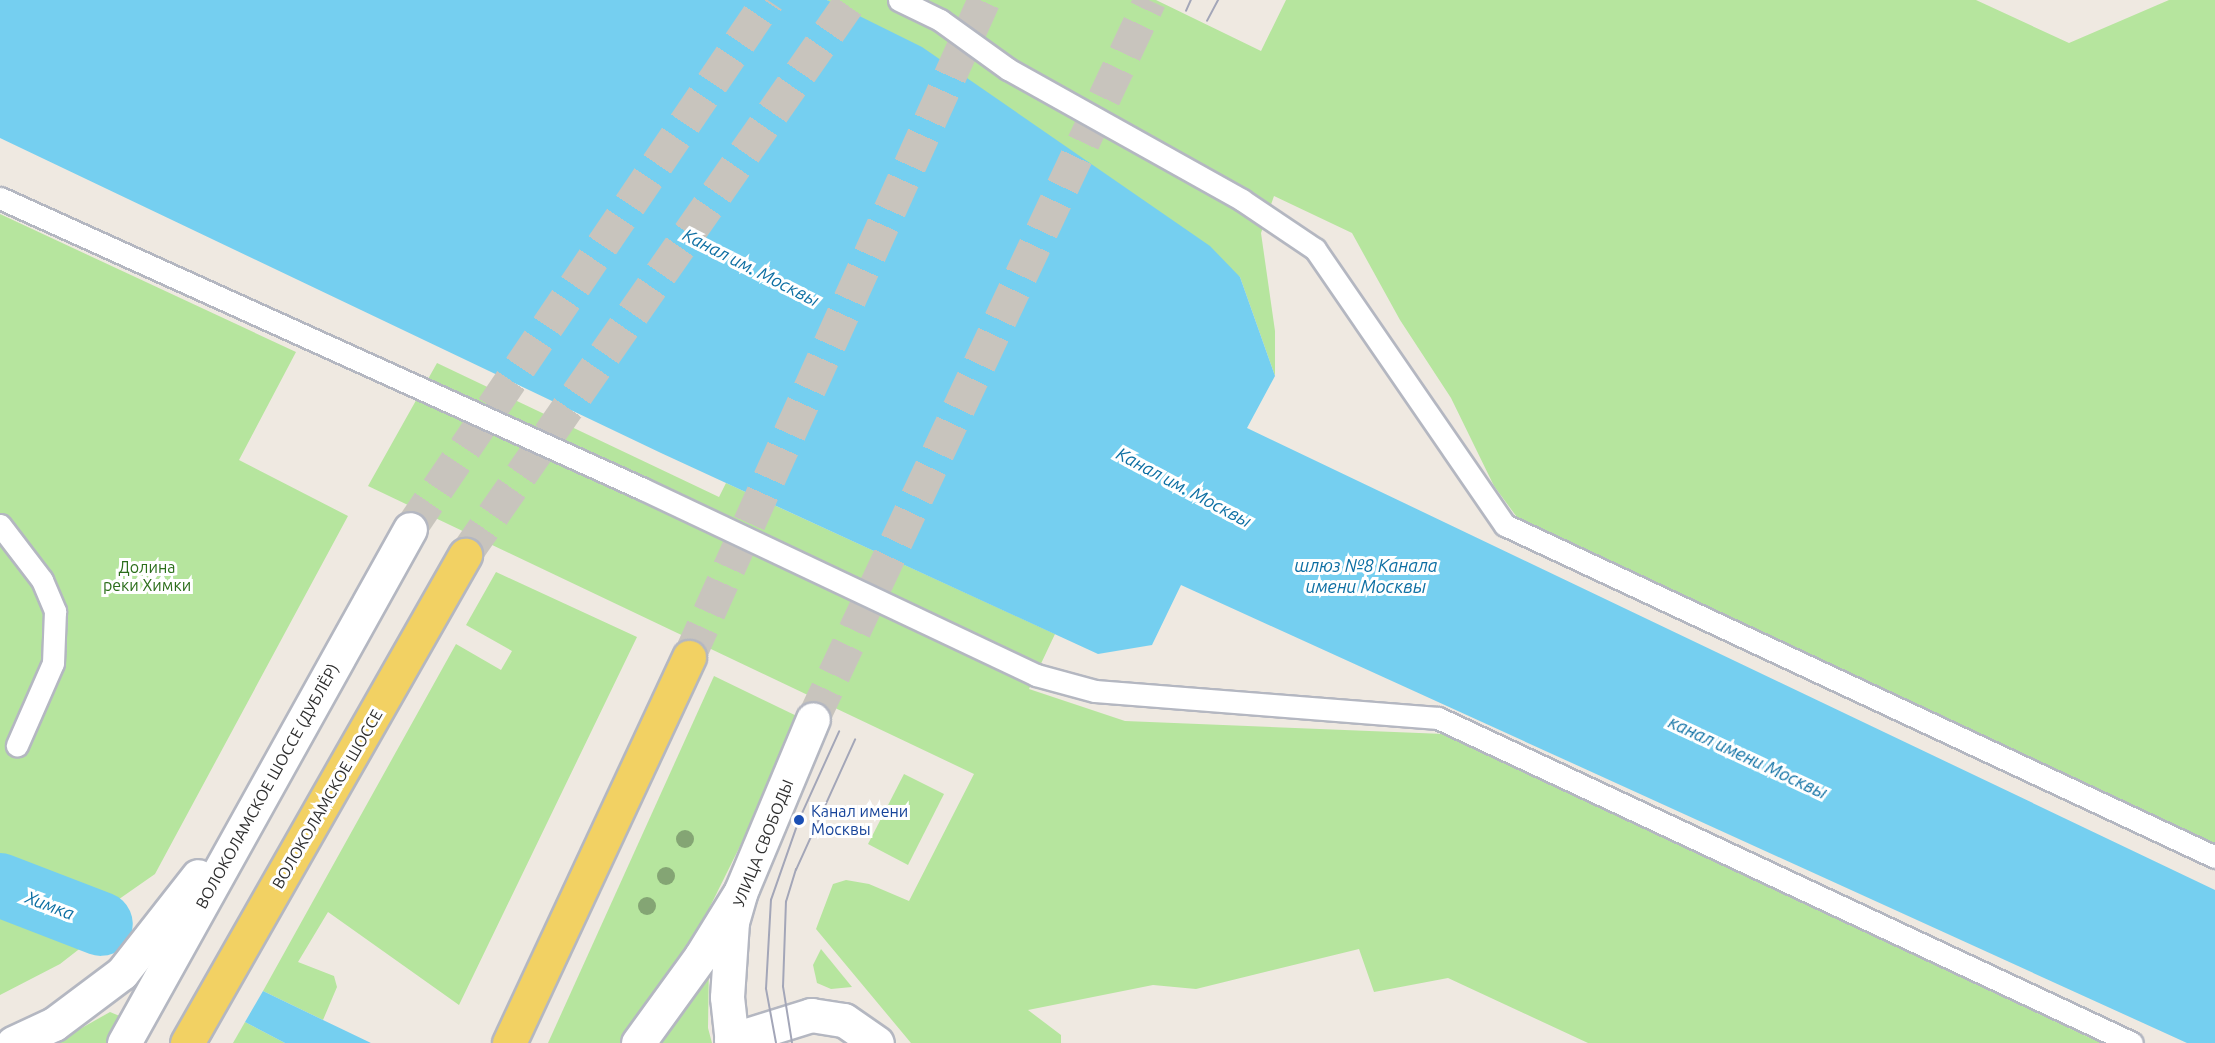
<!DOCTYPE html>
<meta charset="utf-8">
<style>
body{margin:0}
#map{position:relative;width:2215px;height:1043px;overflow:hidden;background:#efe9e1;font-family:Ubuntu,sans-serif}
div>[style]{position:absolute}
.green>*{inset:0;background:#b6e59e}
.water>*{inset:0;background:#75cff0}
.river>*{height:64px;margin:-32px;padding:0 32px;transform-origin:32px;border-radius:32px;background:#75cff0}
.secondary-tunnel>*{height:33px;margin-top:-16.5px;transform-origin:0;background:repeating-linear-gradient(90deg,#c8c4bd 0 33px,transparent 0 49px)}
.primary-tunnel>*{height:33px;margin-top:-16.5px;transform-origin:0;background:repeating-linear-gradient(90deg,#c8c4bd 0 33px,transparent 0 49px)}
.roads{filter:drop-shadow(2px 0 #b4b7c1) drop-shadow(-2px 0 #b4b7c1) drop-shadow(0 2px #b4b7c1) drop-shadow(0 -2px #b4b7c1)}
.service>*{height:21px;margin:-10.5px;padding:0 10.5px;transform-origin:10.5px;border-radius:10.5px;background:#fff}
.minor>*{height:33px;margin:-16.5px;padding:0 16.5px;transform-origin:16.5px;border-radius:16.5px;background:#fff}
.secondary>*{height:33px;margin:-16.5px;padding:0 16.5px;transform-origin:16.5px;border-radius:16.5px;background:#fff}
.primary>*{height:33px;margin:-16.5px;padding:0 16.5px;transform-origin:16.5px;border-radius:16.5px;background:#f2d163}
.tram>*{height:1.5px;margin:-0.75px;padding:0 0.75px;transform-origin:0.75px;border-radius:0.75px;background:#a3a6b8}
.trees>*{width:18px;height:18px;margin:-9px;border-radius:50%;background:#84a574}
.dots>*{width:16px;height:16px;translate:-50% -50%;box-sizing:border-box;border:3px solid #fff;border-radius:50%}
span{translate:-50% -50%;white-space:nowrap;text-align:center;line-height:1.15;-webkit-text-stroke:6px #fff;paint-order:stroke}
.park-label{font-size:16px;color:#2c6e1b}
.street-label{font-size:16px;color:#2e2e2e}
.transit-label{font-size:16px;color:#164399}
.left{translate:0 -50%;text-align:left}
.water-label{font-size:18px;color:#0d6fa3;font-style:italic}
</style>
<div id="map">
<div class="green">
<div style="clip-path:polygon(827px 0,1156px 0,1261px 51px,1286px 0,1976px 0,2069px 43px,2169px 0,2215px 0,2215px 847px,1519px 520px,1494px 486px,1451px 398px,1400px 320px,1352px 233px,1274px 196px,1261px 233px,1275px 331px,1275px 376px,1240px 277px)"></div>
<div style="clip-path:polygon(0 214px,296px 352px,239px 460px,348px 516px,155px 874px,102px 911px,87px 943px,60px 964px,0 995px)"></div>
<div style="clip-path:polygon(437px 363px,719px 497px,726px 483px,1055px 634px,1029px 689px,1125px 721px,1444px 734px,2101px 1043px,1588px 1043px,1448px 978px,1374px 992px,1359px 949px,1196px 989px,1153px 985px,1028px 1010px,1061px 1035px,1061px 1043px,911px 1043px,816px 929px,833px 884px,846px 880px,869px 884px,909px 901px,974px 774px,368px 486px)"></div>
<div style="clip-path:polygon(496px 572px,637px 637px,459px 1005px,328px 912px,298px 962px,334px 976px,337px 987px,323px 1020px,263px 991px,456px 644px,501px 670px,512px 651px,466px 625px)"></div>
<div style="clip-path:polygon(714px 676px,803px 719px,692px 943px,624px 1043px,548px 1043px)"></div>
<div style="clip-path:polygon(904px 774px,944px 794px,908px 865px,868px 844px)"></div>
<div style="clip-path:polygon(821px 949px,852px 987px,831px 989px,817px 983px,813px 965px)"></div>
<div style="clip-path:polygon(709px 962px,708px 1028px,712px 1043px,652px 1043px)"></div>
<div style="clip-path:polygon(110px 1012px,122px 1017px,107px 1043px,55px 1043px)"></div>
<div style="clip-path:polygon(245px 1022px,285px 1043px,233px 1043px)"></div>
</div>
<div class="water">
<div style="clip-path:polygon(0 0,827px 0,922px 47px,1210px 246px,1240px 277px,1275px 376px,1247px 428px,2215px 890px,2215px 1043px,2187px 1043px,1181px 585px,1152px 645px,1098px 654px,661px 453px,0 138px)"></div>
<div style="clip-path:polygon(263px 991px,323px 1020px,371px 1043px,285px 1043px,245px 1022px)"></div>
</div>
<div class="river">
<div style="left:0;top:885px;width:108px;rotate:21.1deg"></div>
</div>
<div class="secondary-tunnel">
<div style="left:410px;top:529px;width:639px;rotate:-55.91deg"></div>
<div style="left:813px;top:719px;width:794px;rotate:-64.89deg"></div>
</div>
<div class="primary-tunnel">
<div style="left:465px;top:555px;width:676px;rotate:-55.18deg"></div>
<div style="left:689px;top:657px;width:720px;rotate:-65.82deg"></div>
</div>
<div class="roads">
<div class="service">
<div style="left:899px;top:0;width:46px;rotate:26deg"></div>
<div style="left:940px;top:20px;width:84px;rotate:35.8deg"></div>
<div style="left:1008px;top:69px;width:268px;rotate:29.2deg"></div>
<div style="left:1242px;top:200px;width:88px;rotate:33.9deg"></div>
<div style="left:1315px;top:249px;width:335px;rotate:55.5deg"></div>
<div style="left:1505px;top:525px;width:784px;rotate:25.06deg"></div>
<div style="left:0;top:198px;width:706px;rotate:24.35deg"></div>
<div style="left:643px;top:489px;width:435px;rotate:25.3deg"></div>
<div style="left:1036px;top:675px;width:61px;rotate:15.2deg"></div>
<div style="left:1095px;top:691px;width:344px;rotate:4.5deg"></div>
<div style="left:1438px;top:718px;width:766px;rotate:25.09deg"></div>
<div style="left:0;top:525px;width:69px;rotate:52.6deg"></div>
<div style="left:42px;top:580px;width:34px;rotate:67deg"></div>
<div style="left:55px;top:611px;width:52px;rotate:92.2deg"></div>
<div style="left:53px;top:663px;width:90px;rotate:113.7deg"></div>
</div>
<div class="minor">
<div style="left:731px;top:1040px;width:84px;rotate:-17.4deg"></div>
<div style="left:811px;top:1015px;width:33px;rotate:9deg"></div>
<div style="left:844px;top:1020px;width:40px;rotate:34.9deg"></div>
<div style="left:638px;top:1043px;width:107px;rotate:-54.1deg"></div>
<div style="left:701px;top:956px;width:70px;rotate:-58.3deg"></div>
</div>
<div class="secondary">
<div style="left:13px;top:1043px;width:45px;rotate:-24.9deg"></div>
<div style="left:54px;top:1024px;width:85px;rotate:-36.9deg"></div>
<div style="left:122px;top:973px;width:123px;rotate:-51.9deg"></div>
<div style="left:124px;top:1043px;width:588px;rotate:-60.91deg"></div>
<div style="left:732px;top:1043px;width:46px;rotate:-96.2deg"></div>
<div style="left:727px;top:997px;width:75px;rotate:-86.2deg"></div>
<div style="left:732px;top:922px;width:32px;rotate:-74deg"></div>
<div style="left:741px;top:891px;width:186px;rotate:-67.3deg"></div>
</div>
<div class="primary">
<div style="left:187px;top:1043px;width:562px;rotate:-60.33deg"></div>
<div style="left:509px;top:1043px;width:426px;rotate:-65deg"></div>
</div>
</div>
<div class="tram">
<div style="left:1186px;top:11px;width:12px;rotate:-66deg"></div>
<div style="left:1207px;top:21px;width:24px;rotate:-62deg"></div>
<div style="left:776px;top:1043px;width:55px;rotate:-100.5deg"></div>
<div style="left:766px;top:989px;width:89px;rotate:-86.8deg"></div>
<div style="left:771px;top:900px;width:85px;rotate:-70.7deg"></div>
<div style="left:799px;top:820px;width:97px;rotate:-65.6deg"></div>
<div style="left:792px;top:1043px;width:57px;rotate:-99.1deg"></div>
<div style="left:783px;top:987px;width:85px;rotate:-88deg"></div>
<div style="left:786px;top:902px;width:34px;rotate:-73deg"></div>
<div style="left:796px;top:870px;width:143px;rotate:-65.6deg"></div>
</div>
<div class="trees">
<div style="left:685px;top:839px"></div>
<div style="left:666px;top:876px"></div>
<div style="left:647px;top:906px"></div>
</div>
<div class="dots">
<div style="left:799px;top:820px;background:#1a4fb4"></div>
</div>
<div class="park-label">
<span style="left:147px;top:576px">Долина<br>реки Химки</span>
</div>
<div class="street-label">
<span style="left:267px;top:786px;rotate:-61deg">ВОЛОКОЛАМСКОЕ ШОССЕ (ДУБЛЁР)</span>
<span style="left:327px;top:799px;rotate:-60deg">ВОЛОКОЛАМСКОЕ ШОССЕ</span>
<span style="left:763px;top:843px;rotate:-68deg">УЛИЦА СВОБОДЫ</span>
</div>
<div class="transit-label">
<span class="left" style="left:811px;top:820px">Канал имени<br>Москвы</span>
</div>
<div class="water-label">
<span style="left:751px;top:267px;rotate:27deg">Канал им. Москвы</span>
<span style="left:1184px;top:487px;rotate:28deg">Канал им. Москвы</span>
<span style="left:1366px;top:576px">шлюз №8 Канала<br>имени Москвы</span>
<span style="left:1748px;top:757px;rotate:25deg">канал имени Москвы</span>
<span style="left:50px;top:905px;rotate:21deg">Химка</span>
</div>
</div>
